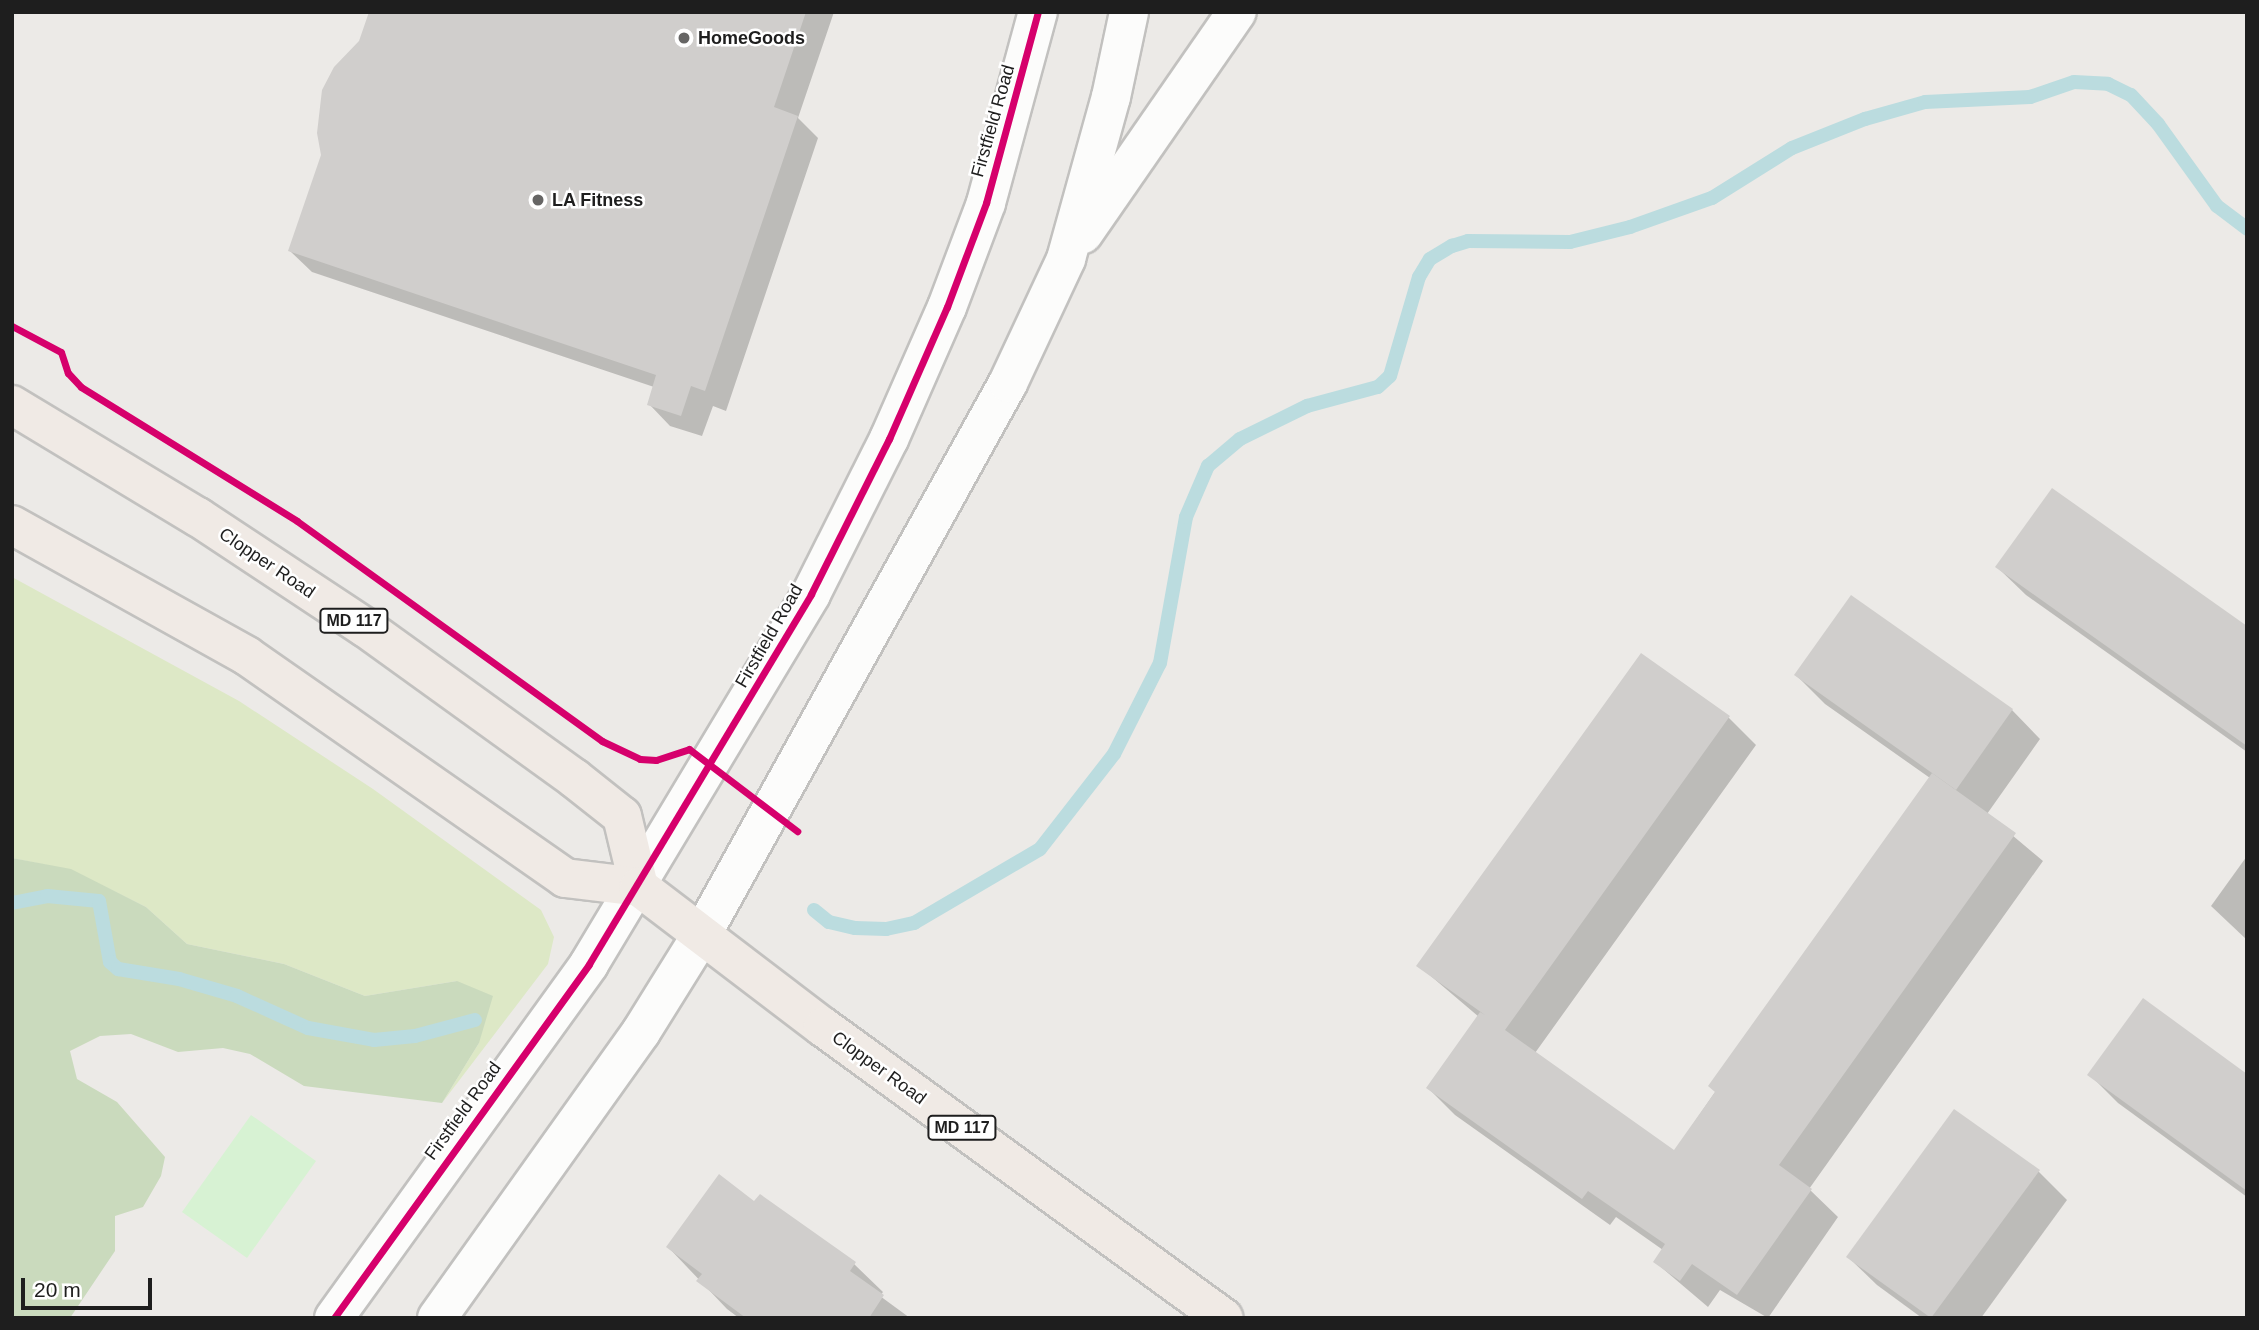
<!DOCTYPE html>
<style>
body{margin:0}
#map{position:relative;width:2259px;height:1330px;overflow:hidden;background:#eceae7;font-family:Arial,sans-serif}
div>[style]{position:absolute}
.grass>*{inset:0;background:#dde8c6}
.forest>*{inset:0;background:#cadabd}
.park>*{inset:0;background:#d7f2d3}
.shadow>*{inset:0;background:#0003}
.stream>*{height:14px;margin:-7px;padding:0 7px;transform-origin:7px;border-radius:7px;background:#bbdcdf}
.building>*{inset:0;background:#d0cecc}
.roads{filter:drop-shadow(2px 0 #c2c1bf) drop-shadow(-2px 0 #c2c1bf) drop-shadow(0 2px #c2c1bf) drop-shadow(0 -2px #c2c1bf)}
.minor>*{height:38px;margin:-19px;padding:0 19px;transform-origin:19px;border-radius:19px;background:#fcfcfb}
.major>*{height:38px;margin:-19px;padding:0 19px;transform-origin:19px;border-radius:19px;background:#f0eae5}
.cycleway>*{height:7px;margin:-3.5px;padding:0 3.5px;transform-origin:3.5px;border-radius:3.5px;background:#d6006c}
.dots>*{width:19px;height:19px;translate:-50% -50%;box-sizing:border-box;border:4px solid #fff;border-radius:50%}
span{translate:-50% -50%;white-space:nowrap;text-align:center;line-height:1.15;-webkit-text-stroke:5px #fff;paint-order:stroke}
.shield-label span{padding:2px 5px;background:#fff;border:2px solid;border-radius:5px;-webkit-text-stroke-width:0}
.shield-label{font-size:16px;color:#1e1e1e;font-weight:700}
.poi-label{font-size:18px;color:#1e1e1e;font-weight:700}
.left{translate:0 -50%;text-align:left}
.street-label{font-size:18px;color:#1e1e1e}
.frame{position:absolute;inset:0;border:14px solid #1e1e1e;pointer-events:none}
.scale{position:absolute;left:21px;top:1278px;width:131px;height:32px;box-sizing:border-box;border:4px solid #1e1e1e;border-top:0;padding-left:9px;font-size:21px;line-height:24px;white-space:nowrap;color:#1e1e1e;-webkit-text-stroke:5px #fff;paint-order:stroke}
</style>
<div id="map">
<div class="grass">
<div style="clip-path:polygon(12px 577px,239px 701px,373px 789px,541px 910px,554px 937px,548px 964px,442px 1103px,479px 1043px,457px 981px,365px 996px,284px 964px,187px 944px,146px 907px,71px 870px,12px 858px)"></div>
</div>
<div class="forest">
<div style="clip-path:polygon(12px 858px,71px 869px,146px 907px,187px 944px,284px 964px,365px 996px,457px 981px,493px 996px,479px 1043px,442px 1103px,304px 1086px,250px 1054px,223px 1048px,178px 1052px,131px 1034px,100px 1036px,70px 1051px,77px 1079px,117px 1102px,165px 1157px,161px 1176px,143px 1207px,115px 1216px,115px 1251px,70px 1318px,12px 1318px)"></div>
</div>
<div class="park">
<div style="clip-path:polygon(251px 1115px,316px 1161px,247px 1258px,182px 1212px)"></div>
</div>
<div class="shadow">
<div style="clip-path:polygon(370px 12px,834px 12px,798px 118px,818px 138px,726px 411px,713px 406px,702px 436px,670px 426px,649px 404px,654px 387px,312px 272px,290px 251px)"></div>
<div style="clip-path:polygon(1997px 567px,2247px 628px,2247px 752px,2026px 595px)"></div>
<div style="clip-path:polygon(1641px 655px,1729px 718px,1756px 745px,1535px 1053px,1674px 1152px,1930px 778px,1825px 704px,1796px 675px,2012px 710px,2040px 739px,1987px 814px,2043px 861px,1809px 1189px,1838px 1217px,1768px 1318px,1720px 1290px,1708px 1307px,1655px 1262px,1663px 1250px,1616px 1217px,1610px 1225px,1455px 1115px,1428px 1088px,1479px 1017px,1419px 966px)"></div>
<div style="clip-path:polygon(2247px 856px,2247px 940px,2211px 906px)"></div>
<div style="clip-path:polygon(2090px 1075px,2247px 1076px,2247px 1197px,2118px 1103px)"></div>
<div style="clip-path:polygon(1955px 1111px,2039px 1172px,2067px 1200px,1981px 1318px,1922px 1318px,1877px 1285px,1848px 1257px)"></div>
<div style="clip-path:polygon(755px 1204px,854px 1264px,883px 1292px,880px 1296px,910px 1318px,739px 1318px,727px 1309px,668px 1247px)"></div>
</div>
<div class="stream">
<div style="left:12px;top:903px;width:36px;rotate:-11deg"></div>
<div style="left:47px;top:896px;width:52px;rotate:5.5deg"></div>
<div style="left:99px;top:901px;width:62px;rotate:79.8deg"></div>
<div style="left:110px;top:962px;width:11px;rotate:41deg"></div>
<div style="left:118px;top:969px;width:62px;rotate:9.3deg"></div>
<div style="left:179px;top:979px;width:60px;rotate:16.3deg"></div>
<div style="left:237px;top:996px;width:78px;rotate:24.3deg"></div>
<div style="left:308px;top:1028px;width:67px;rotate:10.3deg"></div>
<div style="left:374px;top:1040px;width:41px;rotate:-5.6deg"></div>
<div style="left:415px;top:1036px;width:62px;rotate:-14.9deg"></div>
<div style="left:814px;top:910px;width:19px;rotate:39deg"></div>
<div style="left:829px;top:922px;width:27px;rotate:13deg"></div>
<div style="left:855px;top:928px;width:31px;rotate:2deg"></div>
<div style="left:886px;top:929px;width:29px;rotate:-12deg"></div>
<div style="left:914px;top:923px;width:146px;rotate:-30.4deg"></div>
<div style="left:1040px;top:849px;width:120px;rotate:-52.1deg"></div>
<div style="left:1114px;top:754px;width:102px;rotate:-63.2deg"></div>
<div style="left:1160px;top:663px;width:148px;rotate:-79.9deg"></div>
<div style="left:1186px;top:517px;width:56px;rotate:-66.7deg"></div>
<div style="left:1208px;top:466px;width:42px;rotate:-40.2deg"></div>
<div style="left:1240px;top:439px;width:75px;rotate:-26.2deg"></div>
<div style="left:1307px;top:406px;width:73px;rotate:-15deg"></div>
<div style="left:1378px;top:387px;width:16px;rotate:-43deg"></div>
<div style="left:1390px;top:376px;width:103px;rotate:-73.7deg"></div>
<div style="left:1419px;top:277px;width:21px;rotate:-59deg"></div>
<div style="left:1430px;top:259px;width:26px;rotate:-31deg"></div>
<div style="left:1452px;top:246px;width:17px;rotate:-17deg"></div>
<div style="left:1468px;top:241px;width:102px;rotate:0.6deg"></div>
<div style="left:1570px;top:242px;width:62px;rotate:-14deg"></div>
<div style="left:1630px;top:227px;width:87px;rotate:-19.5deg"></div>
<div style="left:1712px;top:198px;width:94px;rotate:-32deg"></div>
<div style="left:1792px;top:148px;width:79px;rotate:-21.7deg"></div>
<div style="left:1865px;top:119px;width:62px;rotate:-15.8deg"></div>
<div style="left:1925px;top:102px;width:105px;rotate:-2.7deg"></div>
<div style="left:2030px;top:97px;width:46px;rotate:-18.8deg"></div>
<div style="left:2074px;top:82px;width:34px;rotate:3deg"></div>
<div style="left:2108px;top:84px;width:25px;rotate:26deg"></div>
<div style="left:2131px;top:95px;width:40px;rotate:47deg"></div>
<div style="left:2158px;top:124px;width:101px;rotate:54.3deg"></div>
<div style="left:2217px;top:206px;width:38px;rotate:37deg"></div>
</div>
<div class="building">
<div style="clip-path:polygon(369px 12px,806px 12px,774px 107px,798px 116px,705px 391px,691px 386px,681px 416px,647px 405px,656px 375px,288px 251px,321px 155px,317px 133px,322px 90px,334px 67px,359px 41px)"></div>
<div style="clip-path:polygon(2052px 488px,2247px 626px,2247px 746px,1995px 567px)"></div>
<div style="clip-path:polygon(1851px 595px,2013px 709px,1956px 790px,1794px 675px)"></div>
<div style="clip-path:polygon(1641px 653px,1730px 716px,1505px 1030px,1674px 1150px,1715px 1092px,1708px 1086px,1932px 773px,2016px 833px,1779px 1165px,1812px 1189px,1737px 1295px,1692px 1264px,1680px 1281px,1653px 1262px,1665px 1244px,1588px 1191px,1582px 1199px,1426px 1088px,1480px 1012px,1485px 1015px,1416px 966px)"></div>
<div style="clip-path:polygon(2143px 998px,2247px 1074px,2247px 1191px,2087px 1075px)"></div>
<div style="clip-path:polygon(1954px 1109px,2040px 1170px,1931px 1318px,1846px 1257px)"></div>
<div style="clip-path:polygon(719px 1174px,754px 1201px,760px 1194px,856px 1262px,850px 1271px,884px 1295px,869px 1318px,746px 1318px,696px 1281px,702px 1274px,666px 1247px)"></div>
</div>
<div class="roads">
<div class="minor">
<div style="left:1083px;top:234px;width:270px;rotate:-55.3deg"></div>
<div style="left:334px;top:1318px;width:436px;rotate:-54.2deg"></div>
<div style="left:589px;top:964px;width:431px;rotate:-59deg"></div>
<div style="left:811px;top:594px;width:174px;rotate:-63.3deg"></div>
<div style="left:889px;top:439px;width:144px;rotate:-66.3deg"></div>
<div style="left:947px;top:307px;width:111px;rotate:-69.4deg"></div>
<div style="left:986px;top:203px;width:198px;rotate:-74.8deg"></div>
<div style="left:437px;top:1318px;width:351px;rotate:-54.5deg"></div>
<div style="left:641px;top:1032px;width:115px;rotate:-58.1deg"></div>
<div style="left:702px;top:934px;width:630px;rotate:-60.95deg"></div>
<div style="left:1008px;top:383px;width:137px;rotate:-64.9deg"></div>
<div style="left:1066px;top:259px;width:168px;rotate:-74.5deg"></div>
<div style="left:1111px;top:97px;width:87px;rotate:-78deg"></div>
</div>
<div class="major">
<div style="left:12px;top:405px;width:217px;rotate:31.1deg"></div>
<div style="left:198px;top:517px;width:201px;rotate:33.5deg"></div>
<div style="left:366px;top:628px;width:256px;rotate:35.8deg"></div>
<div style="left:574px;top:778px;width:61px;rotate:38.4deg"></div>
<div style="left:622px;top:816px;width:73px;rotate:76.5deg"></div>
<div style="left:12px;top:525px;width:269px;rotate:29.1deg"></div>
<div style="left:247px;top:656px;width:388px;rotate:34.9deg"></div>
<div style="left:565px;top:878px;width:75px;rotate:6.9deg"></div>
<div style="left:639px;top:887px;width:231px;rotate:37.3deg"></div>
<div style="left:823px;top:1027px;width:495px;rotate:36deg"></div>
</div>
</div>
<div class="cycleway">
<div style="left:12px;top:326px;width:55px;rotate:28deg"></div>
<div style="left:61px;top:352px;width:22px;rotate:72deg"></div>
<div style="left:68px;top:373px;width:19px;rotate:47deg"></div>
<div style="left:81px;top:387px;width:254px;rotate:31.8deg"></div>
<div style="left:297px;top:521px;width:376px;rotate:35.8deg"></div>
<div style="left:602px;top:741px;width:42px;rotate:25.3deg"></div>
<div style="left:640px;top:759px;width:16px;rotate:4deg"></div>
<div style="left:656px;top:760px;width:35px;rotate:-18deg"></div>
<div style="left:689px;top:749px;width:136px;rotate:37.2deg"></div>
<div style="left:334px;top:1318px;width:436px;rotate:-54.2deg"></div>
<div style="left:589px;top:964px;width:431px;rotate:-59deg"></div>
<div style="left:811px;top:594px;width:174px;rotate:-63.3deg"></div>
<div style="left:889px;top:439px;width:144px;rotate:-66.3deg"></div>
<div style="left:947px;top:307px;width:111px;rotate:-69.4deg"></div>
<div style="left:986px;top:203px;width:198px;rotate:-74.8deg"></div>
</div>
<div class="dots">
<div style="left:684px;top:38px;background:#666564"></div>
<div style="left:538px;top:200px;background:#666564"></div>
</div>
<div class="shield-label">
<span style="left:354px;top:621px">MD 117</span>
<span style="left:962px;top:1128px">MD 117</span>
</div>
<div class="poi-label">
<span class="left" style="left:698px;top:38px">HomeGoods</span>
<span class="left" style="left:552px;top:200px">LA Fitness</span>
</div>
<div class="street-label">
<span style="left:993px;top:121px;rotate:-74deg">Firstfield Road</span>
<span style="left:267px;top:563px;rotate:34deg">Clopper Road</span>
<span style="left:769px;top:636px;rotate:-60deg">Firstfield Road</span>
<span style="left:879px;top:1068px;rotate:36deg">Clopper Road</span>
<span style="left:463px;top:1111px;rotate:-54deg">Firstfield Road</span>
</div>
<div class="frame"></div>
<div class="scale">20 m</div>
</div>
